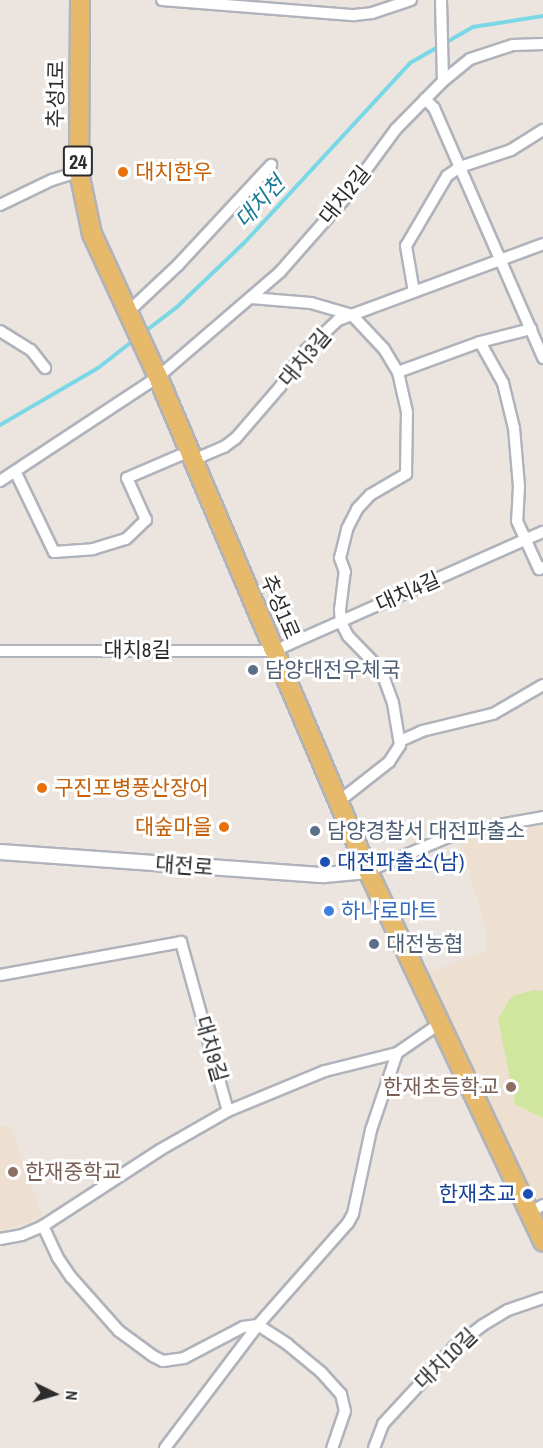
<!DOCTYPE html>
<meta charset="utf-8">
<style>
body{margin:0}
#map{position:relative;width:543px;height:1448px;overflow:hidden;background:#ece5df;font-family:"Archivo Narrow","Noto Sans KR",sans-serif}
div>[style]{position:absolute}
.education>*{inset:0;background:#ede0d0}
.pitch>*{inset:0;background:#d0e59d}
.stream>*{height:4px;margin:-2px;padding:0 2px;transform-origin:2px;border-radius:2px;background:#7ad8e6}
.roads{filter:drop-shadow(2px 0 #b0b3bb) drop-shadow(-2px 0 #b0b3bb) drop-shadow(0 2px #b0b3bb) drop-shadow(0 -2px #b0b3bb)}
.minor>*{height:10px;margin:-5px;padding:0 5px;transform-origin:5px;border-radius:5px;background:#fff}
.tertiary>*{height:14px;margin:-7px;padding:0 7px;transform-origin:7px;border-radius:7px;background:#fff}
.primary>*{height:18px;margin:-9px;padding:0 9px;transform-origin:9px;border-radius:9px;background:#e7b96a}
.dots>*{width:16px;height:16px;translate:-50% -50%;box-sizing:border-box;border:3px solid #fff;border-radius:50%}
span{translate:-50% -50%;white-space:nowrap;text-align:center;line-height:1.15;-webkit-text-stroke:6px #fff;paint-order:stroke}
.shield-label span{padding:2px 4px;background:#fff;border:2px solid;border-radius:4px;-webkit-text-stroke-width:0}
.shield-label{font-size:20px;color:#2c2c2c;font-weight:700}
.street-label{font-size:21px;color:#2c2c2c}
.food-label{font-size:21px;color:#c56008}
.left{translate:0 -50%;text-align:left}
.right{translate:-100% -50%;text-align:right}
.service-label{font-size:21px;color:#4e5e75}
.transit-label{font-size:21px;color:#164399}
.shop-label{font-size:21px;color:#366cbe}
.education-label{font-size:21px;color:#785e54}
.water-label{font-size:22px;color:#177a94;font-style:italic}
.north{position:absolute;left:24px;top:1364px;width:60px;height:60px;-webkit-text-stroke:4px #fff;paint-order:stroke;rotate:95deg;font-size:16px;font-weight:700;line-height:24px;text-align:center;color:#2c2c2c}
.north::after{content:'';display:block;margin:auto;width:21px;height:27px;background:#2c2c2c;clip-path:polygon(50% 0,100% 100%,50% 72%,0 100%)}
</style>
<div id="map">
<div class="education">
<div style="clip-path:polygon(543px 826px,543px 1201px,534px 1206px,427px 973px,486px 951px,487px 936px,461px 842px,502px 830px)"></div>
<div style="clip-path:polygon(10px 1125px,43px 1218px,0 1231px,0 1127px)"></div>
</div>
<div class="pitch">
<div style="clip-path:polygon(534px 990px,543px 991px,543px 1118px,515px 1104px,498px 1019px,509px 1000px,515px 995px)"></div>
</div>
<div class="stream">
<div style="left:143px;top:333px;width:43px;rotate:-37.4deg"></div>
<div style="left:177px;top:307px;width:94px;rotate:-43.7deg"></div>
<div style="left:245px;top:242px;width:243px;rotate:-47.3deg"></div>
<div style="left:410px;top:63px;width:73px;rotate:-29.7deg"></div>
<div style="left:473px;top:27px;width:71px;rotate:-8.9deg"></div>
<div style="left:0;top:425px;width:113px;rotate:-30.2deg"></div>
<div style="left:98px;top:368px;width:46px;rotate:-37.9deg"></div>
</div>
<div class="roads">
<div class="minor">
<div style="left:162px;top:0;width:193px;rotate:4.5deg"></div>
<div style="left:354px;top:15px;width:18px;rotate:-6deg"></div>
<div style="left:372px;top:13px;width:41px;rotate:-18.4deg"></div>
<div style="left:441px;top:0;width:81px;rotate:88.6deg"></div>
<div style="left:425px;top:99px;width:13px;rotate:45deg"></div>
<div style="left:434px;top:108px;width:273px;rotate:66.4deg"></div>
<div style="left:0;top:205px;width:58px;rotate:-25.7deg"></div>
<div style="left:52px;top:180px;width:28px;rotate:-17deg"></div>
<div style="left:414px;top:292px;width:47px;rotate:-99.9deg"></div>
<div style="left:406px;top:246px;width:81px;rotate:-59.6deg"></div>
<div style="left:447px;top:176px;width:16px;rotate:-35deg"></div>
<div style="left:460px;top:167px;width:54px;rotate:-18.4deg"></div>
<div style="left:511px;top:150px;width:38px;rotate:-32deg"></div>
<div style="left:251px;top:298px;width:60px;rotate:4.8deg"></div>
<div style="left:311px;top:303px;width:43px;rotate:16.3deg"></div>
<div style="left:352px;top:315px;width:47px;rotate:46.7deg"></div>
<div style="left:384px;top:349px;width:27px;rotate:59deg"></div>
<div style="left:398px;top:372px;width:87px;rotate:-20.1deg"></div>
<div style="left:480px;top:342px;width:53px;rotate:-14.3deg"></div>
<div style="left:128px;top:312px;width:69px;rotate:-43.2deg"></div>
<div style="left:178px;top:265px;width:137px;rotate:-47.1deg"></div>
<div style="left:0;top:331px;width:36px;rotate:32deg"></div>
<div style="left:31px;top:350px;width:23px;rotate:52deg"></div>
<div style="left:480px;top:342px;width:47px;rotate:60.7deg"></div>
<div style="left:503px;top:383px;width:46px;rotate:76.3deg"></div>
<div style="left:514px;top:428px;width:58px;rotate:85.1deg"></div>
<div style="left:519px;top:486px;width:35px;rotate:93deg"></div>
<div style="left:517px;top:521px;width:53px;rotate:65.4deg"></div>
<div style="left:539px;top:569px;width:4px;rotate:-27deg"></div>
<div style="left:193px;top:460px;width:34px;rotate:-23deg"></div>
<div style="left:224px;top:447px;width:15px;rotate:-37deg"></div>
<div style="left:236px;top:438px;width:67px;rotate:-49.2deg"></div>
<div style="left:280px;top:387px;width:42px;rotate:-55.6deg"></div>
<div style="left:304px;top:352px;width:47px;rotate:-43.3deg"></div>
<div style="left:338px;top:320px;width:219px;rotate:-20.3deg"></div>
<div style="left:15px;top:471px;width:90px;rotate:64.3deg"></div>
<div style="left:54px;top:552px;width:39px;rotate:-4deg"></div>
<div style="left:93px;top:549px;width:34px;rotate:-17deg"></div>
<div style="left:126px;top:539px;width:28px;rotate:-44deg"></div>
<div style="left:146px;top:520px;width:46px;rotate:-114.3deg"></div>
<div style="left:127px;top:478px;width:69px;rotate:-23.2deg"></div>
<div style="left:0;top:481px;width:189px;rotate:-33.4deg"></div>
<div style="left:158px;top:377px;width:161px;rotate:-40.7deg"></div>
<div style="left:280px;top:272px;width:100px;rotate:-48.7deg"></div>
<div style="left:346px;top:197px;width:84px;rotate:-53.7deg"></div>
<div style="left:396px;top:129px;width:67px;rotate:-45.6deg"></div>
<div style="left:443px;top:81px;width:35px;rotate:-39deg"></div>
<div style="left:470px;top:59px;width:45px;rotate:-18deg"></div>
<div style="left:513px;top:45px;width:30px;rotate:-2deg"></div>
<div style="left:0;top:651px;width:274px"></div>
<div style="left:274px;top:651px;width:294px;rotate:-23.9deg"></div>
<div style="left:400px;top:741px;width:24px;rotate:-24deg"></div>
<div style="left:422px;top:731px;width:73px;rotate:-13.5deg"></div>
<div style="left:493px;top:714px;width:58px;rotate:-30.1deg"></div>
<div style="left:338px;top:802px;width:65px;rotate:-38.1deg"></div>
<div style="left:389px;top:762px;width:20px;rotate:-57deg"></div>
<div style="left:400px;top:745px;width:43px;rotate:-99.5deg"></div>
<div style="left:393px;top:703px;width:35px;rotate:-110deg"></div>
<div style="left:381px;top:670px;width:47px;rotate:-134.1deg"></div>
<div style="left:348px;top:636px;width:16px;rotate:-117deg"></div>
<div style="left:341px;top:622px;width:12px;rotate:-95deg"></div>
<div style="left:340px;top:610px;width:38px;rotate:-83deg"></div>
<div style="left:345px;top:572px;width:15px;rotate:-110deg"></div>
<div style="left:340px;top:558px;width:30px;rotate:-76deg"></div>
<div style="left:347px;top:529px;width:22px;rotate:-63deg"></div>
<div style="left:357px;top:509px;width:19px;rotate:-47deg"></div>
<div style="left:370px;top:495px;width:42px;rotate:-30.3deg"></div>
<div style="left:406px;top:474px;width:62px;rotate:-89.1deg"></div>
<div style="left:407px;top:412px;width:41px;rotate:-102.7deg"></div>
<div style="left:368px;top:871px;width:100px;rotate:-23deg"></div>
<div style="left:460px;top:832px;width:84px;rotate:-10.2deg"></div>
<div style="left:0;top:975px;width:184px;rotate:-10.3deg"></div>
<div style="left:181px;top:942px;width:175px;rotate:74.5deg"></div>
<div style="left:228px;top:1111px;width:105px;rotate:-22.4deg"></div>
<div style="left:325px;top:1071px;width:74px;rotate:-14deg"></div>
<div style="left:397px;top:1053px;width:51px;rotate:-34.6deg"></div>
<div style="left:228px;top:1111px;width:78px;rotate:150.2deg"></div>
<div style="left:160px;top:1150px;width:140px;rotate:147deg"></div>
<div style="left:43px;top:1226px;width:35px;rotate:65deg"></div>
<div style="left:58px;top:1258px;width:23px;rotate:56deg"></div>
<div style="left:71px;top:1277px;width:72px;rotate:48.4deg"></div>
<div style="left:119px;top:1331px;width:42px;rotate:36.3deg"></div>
<div style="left:153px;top:1356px;width:11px;rotate:27deg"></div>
<div style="left:163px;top:1361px;width:21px;rotate:-8deg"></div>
<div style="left:184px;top:1358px;width:67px;rotate:-27.7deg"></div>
<div style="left:243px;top:1327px;width:15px;rotate:-8deg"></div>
<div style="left:258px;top:1325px;width:35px;rotate:33deg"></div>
<div style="left:287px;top:1344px;width:44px;rotate:39.5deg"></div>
<div style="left:321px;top:1372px;width:30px;rotate:48deg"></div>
<div style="left:341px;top:1394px;width:17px;rotate:77deg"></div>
<div style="left:345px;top:1411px;width:39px;rotate:109deg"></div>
<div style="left:529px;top:1213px;width:16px;rotate:-30deg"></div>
<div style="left:0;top:1239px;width:22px;rotate:-10deg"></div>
<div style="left:22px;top:1235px;width:23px;rotate:-23deg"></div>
<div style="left:165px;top:1448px;width:154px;rotate:-52.9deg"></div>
<div style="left:258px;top:1325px;width:136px;rotate:-48.6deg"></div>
<div style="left:348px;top:1223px;width:10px;rotate:-61deg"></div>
<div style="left:353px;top:1214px;width:86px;rotate:-77.9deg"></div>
<div style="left:371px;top:1130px;width:81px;rotate:-71.3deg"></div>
<div style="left:374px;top:1448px;width:26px;rotate:-69deg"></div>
<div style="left:383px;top:1424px;width:105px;rotate:-47.3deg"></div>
<div style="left:454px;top:1347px;width:36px;rotate:-37deg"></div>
<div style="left:483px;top:1325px;width:29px;rotate:-31deg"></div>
<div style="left:508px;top:1310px;width:37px;rotate:-19deg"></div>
</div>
<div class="tertiary">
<div style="left:0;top:852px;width:325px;rotate:4.1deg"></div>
<div style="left:324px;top:875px;width:44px;rotate:-5.2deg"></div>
</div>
<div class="primary">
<div style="left:80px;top:0;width:172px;rotate:90.3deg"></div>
<div style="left:79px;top:172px;width:63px;rotate:78.2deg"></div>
<div style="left:92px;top:234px;width:157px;rotate:65.2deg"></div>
<div style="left:158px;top:377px;width:537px;rotate:66.97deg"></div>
<div style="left:368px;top:871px;width:410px;rotate:64.7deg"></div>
</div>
</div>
<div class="dots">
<div style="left:123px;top:172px;background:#e8710a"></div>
<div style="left:253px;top:670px;background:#5c6f8a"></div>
<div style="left:42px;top:788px;background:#e8710a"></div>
<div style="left:224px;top:827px;background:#e8710a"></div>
<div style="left:315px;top:831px;background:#5c6f8a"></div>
<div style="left:325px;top:862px;background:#1a4fb4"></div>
<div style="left:329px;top:911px;background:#3f7fe0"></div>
<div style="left:374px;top:944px;background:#5c6f8a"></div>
<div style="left:511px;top:1087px;background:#8d6e63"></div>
<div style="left:13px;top:1172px;background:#8d6e63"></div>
<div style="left:528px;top:1194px;background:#1a4fb4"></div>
</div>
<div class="shield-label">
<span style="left:78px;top:161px">24</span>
</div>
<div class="street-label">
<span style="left:56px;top:94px;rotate:-89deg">추성1로</span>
<span style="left:345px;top:195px;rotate:-51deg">대치2길</span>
<span style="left:305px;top:358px;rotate:-50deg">대치3길</span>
<span style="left:408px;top:592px;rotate:-24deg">대치4길</span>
<span style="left:280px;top:607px;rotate:67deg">추성1로</span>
<span style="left:137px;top:650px">대치8길</span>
<span style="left:184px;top:866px;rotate:4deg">대전로</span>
<span style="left:211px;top:1049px;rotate:74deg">대치9길</span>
<span style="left:446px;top:1359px;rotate:-44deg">대치10길</span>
</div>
<div class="food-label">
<span class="left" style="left:135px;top:172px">대치한우</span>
<span class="left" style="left:54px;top:788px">구진포병풍산장어</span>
<span class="right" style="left:212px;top:827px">대숲마을</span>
</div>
<div class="service-label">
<span class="left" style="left:265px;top:670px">담양대전우체국</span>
<span class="left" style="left:327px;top:831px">담양경찰서 대전파출소</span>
<span class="left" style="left:386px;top:944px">대전농협</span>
</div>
<div class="transit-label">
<span class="left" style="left:337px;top:862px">대전파출소(남)</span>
<span class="right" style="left:516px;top:1194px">한재초교</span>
</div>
<div class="shop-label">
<span class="left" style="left:341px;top:911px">하나로마트</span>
</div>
<div class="education-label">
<span class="right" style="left:499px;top:1087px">한재초등학교</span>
<span class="left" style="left:25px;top:1172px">한재중학교</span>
</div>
<div class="water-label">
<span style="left:260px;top:202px;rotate:-47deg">대치천</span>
</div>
<div class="north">N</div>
</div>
